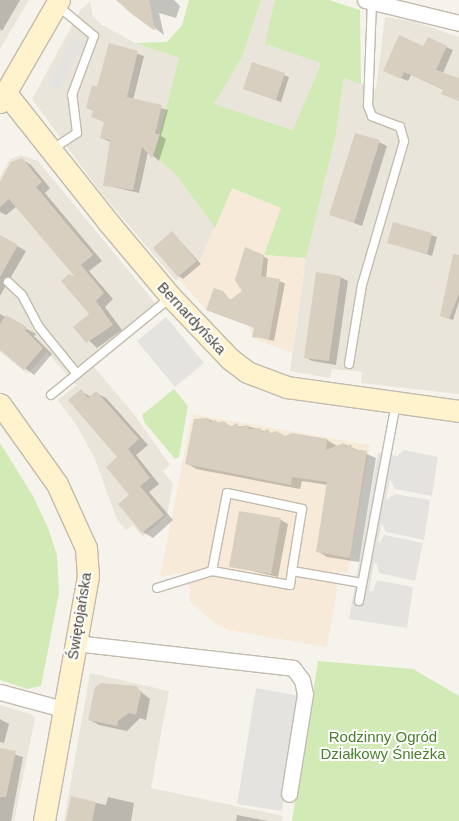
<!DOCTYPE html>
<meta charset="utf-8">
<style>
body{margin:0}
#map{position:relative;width:459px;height:821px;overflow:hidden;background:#f6f3ec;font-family:Helvetica,sans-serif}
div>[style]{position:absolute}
.residential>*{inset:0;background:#eae5da}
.commercial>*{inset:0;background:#f7ead8}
.green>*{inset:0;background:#d2eab5}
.parking>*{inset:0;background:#e5e3e0}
.shadow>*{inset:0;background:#0003}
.building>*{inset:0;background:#d8cfc1}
.roads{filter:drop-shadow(1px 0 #c2bbae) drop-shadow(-1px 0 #c2bbae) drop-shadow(0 1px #c2bbae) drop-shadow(0 -1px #c2bbae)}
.lane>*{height:8px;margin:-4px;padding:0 4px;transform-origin:4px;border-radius:4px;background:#fff}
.street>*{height:15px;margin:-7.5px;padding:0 7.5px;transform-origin:7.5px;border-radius:7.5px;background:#fff}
.secondary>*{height:21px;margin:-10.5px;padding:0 10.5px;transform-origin:10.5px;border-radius:10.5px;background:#fff3cd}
span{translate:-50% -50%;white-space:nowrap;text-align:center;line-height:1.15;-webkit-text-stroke:4px #fff;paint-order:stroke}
.street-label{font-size:15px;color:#4b4439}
.park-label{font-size:15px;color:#4a7f2a}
</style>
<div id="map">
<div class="residential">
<div style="clip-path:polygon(0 0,29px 0,0 49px)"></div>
<div style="clip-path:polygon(261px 0,275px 0,266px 44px,321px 62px,294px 130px,213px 104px,242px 57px)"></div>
<div style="clip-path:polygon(90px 2px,93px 17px,102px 25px,135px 43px,179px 58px,154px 155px,177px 176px,215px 228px,199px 262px,176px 281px,101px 193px,32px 99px,81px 9px)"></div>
<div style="clip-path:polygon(385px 17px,412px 21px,459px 37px,459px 394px,361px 383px,362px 372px,332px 369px,330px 378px,290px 371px,306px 258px,335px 139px,344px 78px,376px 89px)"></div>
<div style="clip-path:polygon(21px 155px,38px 161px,156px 304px,88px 360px,133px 413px,170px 465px,163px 471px,173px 484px,167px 515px,143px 537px,133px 525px,126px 530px,117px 520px,95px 459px,77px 426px,58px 400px,76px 385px,47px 352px,28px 374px,0 352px,0 177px,10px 159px)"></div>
<div style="clip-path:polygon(90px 673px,169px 691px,151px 788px,283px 816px,282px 821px,64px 821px)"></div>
<div style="clip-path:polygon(0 705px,31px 714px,35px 718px,14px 821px,0 821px)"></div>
</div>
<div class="commercial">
<div style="clip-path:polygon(231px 188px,282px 208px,264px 255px,306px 258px,292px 353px,253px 338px,249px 326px,206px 310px,179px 279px,199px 262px)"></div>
<div style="clip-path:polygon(192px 414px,370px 445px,348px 573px,340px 572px,327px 647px,228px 630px,216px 624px,189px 601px,190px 590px,183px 572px,160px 577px)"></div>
</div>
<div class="green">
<div style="clip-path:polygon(189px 0,261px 0,242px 57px,214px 104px,293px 130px,321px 63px,265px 44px,275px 0,329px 0,360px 10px,361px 84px,344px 78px,335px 139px,306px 258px,264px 255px,281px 208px,232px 188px,215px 228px,177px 176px,154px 155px,179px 58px,135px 43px,167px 42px,182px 25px)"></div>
<div style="clip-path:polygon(174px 389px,188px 406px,179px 457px,175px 459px,145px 423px,142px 415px)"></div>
<div style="clip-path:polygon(0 443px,33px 496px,48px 528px,57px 555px,59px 593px,41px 686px,27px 689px,0 680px)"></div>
<div style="clip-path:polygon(318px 661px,413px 669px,459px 696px,459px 821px,292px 821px)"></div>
</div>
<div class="parking">
<div style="clip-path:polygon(73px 37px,84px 43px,59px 90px,48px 84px)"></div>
<div style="clip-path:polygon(166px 317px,204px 363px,175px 387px,137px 341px)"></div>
<div style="clip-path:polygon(404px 450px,438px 457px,432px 496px,395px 489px,390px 479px,386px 500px,395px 494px,430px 500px,424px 540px,386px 532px,382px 523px,378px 541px,380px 543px,384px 535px,423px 543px,415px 581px,379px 573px,377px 564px,374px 563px,369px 591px,373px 591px,377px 580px,413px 587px,407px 628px,349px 619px,378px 453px,397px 456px)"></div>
<div style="clip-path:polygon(256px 688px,301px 696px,282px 811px,237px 804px)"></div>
</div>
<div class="shadow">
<div style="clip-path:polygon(0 0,20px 0,2px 31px,0 29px)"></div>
<div style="clip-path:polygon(118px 0,174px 0,180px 6px,176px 18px,159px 13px,164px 35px)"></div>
<div style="clip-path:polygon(110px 45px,144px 56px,133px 100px,168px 110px,161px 136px,166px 139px,159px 161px,148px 152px,139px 193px,104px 185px,111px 142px,101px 138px,105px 122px,92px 117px,94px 111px,87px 108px,98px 88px)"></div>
<div style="clip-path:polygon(446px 47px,453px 50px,443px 73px,459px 79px,459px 101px,443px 94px,444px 90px,411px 75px,408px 81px,391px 74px,424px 48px)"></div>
<div style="clip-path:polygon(253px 64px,289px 77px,281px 102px,244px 89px)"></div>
<div style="clip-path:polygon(379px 142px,387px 146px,362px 226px,331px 214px)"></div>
<div style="clip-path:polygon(21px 159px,31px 165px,50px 188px,45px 193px,102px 261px,89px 271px,113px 299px,105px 307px,122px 330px,97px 348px,75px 327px,90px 314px,79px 281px,17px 206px,6px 215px,0 212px,0 184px)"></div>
<div style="clip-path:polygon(394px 223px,437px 237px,432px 256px,388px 242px)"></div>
<div style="clip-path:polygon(173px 233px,201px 264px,183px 279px,179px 276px)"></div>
<div style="clip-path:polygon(0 236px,26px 251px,0 296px)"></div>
<div style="clip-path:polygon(263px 256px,268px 259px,266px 278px,285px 283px,274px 341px,254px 336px,255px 328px,222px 293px,232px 301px,244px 292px)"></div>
<div style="clip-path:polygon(340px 277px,348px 281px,336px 365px,312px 361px,305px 357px)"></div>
<div style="clip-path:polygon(459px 278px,459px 301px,453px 320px,441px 316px)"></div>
<div style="clip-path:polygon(0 314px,36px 334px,34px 336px,52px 354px,34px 375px,0 349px)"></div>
<div style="clip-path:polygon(81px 391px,91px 397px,96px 393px,106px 398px,148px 445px,136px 455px,159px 484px,149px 492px,173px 520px,153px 538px,143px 532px,120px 504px,131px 495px,118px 457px)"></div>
<div style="clip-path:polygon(208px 419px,231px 427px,247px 426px,285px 437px,292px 435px,327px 440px,337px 446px,344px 444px,376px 458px,359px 562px,327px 557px,317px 551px,328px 485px,302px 481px,300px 489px,196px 469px,187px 463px)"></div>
<div style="clip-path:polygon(281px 520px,288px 524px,278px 577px,231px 566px)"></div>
<div style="clip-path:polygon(136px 688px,150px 699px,146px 720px,140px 718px,127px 731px,99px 725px,90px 720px)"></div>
<div style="clip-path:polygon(0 719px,9px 724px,4px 743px,0 742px)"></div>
<div style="clip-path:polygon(0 750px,23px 757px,11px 821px,0 821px)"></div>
<div style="clip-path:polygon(108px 797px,134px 803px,131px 821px,67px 821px,72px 798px,106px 805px)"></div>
<div style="clip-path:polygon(237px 815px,268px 821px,236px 821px)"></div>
</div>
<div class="building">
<div style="clip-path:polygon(116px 0,149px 0,155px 31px,133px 15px)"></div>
<div style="clip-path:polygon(399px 35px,423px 46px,428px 37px,447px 46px,436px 70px,459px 78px,459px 101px,441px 94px,443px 89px,404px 72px,401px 79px,383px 71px)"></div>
<div style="clip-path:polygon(109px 43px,138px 51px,127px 97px,162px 105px,155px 134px,160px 134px,152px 158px,142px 147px,133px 190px,103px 186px,110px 140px,100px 138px,104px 122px,91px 117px,93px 110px,86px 108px,92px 85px,97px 87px)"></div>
<div style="clip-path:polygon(252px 62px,285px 73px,276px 100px,243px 89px)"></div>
<div style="clip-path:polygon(355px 133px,380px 140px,354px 223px,329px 215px)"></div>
<div style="clip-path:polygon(22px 158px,42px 182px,36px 187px,93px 255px,81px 265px,104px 293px,96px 301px,113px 325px,86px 343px,73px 327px,89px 314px,61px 281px,69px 274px,75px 277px,9px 199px,0 207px,0 182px,11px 162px)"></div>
<div style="clip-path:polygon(393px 222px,432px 233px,427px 254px,387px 243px)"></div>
<div style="clip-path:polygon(172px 231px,197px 261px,178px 277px,153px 248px)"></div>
<div style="clip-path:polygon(0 235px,18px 245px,0 277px)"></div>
<div style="clip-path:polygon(245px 247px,264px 255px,261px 276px,280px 279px,269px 339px,252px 337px,254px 328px,206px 310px,214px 288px,223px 291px,230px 300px,242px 291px,235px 280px)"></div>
<div style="clip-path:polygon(453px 254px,459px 255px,459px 294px,449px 319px,440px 316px)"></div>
<div style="clip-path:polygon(316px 272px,341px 276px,329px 361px,304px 358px)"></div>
<div style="clip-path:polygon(6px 315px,27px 327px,25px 330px,43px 348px,24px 370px,0 350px,0 324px)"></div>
<div style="clip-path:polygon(81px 389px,88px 398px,96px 391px,139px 439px,128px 449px,150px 478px,140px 486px,164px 515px,142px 533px,118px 504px,129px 495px,106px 467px,117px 457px,68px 400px)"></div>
<div style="clip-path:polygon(208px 418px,210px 422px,216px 420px,217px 423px,223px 421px,231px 426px,237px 423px,239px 428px,247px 425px,249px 429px,261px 428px,262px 432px,268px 429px,270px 433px,276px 431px,285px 436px,292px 433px,327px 439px,326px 450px,344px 443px,346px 447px,351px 444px,353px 449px,367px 451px,350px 558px,316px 552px,327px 482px,292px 477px,291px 485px,185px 464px,194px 419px)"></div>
<div style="clip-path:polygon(239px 511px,281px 518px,271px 574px,229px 567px)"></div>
<div style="clip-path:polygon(101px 683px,137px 686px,141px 693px,136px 715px,129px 713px,118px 721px,117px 726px,88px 720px,95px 687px)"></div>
<div style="clip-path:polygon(0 748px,16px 751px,6px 797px,0 797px)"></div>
<div style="clip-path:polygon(71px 796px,96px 802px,92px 821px,66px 821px)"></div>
</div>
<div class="roads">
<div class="lane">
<div style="left:53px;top:149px;width:29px;rotate:-34deg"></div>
<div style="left:77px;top:133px;width:38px;rotate:-97deg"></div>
<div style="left:72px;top:95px;width:63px;rotate:-69.6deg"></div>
<div style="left:94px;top:36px;width:47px;rotate:-140.2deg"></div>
<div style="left:8px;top:282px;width:19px;rotate:43deg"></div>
<div style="left:22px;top:295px;width:36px;rotate:62deg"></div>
<div style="left:39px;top:327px;width:60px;rotate:51deg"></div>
<div style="left:349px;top:364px;width:80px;rotate:-80.7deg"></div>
<div style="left:362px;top:285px;width:150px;rotate:-73.7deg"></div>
<div style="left:404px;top:141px;width:15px;rotate:-106deg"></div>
<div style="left:400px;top:127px;width:30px;rotate:-159deg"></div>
<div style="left:372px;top:116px;width:11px;rotate:-112deg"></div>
<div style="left:368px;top:106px;width:104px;rotate:-87.8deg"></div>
<div style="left:51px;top:395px;width:154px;rotate:-39.2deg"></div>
<div style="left:292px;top:571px;width:14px;rotate:98deg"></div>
<div style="left:290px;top:585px;width:79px;rotate:-169.8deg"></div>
<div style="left:212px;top:571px;width:79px;rotate:-79.1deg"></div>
<div style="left:227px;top:493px;width:77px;rotate:12deg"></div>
<div style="left:302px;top:509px;width:63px;rotate:99.2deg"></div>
<div style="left:292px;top:571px;width:71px;rotate:9.7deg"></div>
<div style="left:157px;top:588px;width:58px;rotate:-17.2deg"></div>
<div style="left:359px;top:601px;width:200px;rotate:-79.4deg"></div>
</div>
<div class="street">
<div style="left:365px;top:0;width:97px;rotate:13.7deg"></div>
<div style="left:75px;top:643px;width:219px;rotate:6.5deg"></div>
<div style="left:293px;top:668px;width:15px;rotate:53deg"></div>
<div style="left:302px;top:680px;width:14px;rotate:78deg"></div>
<div style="left:305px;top:694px;width:101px;rotate:99.1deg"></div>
<div style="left:0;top:692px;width:65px;rotate:15.1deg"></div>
</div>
<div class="secondary">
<div style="left:5px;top:92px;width:166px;rotate:51.6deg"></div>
<div style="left:108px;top:222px;width:98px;rotate:50deg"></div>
<div style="left:171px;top:297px;width:86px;rotate:46.4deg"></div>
<div style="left:230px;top:359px;width:21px;rotate:37deg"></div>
<div style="left:247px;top:372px;width:43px;rotate:20.6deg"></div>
<div style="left:287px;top:387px;width:174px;rotate:7.9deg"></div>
<div style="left:0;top:102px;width:118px;rotate:-60deg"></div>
<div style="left:0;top:404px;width:98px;rotate:54.5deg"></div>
<div style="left:57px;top:484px;width:70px;rotate:65.6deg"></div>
<div style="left:86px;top:548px;width:28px;rotate:86deg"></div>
<div style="left:88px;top:576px;width:249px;rotate:100.2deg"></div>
</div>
</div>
<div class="street-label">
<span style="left:192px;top:318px;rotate:47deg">Bernardyńska</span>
<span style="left:79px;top:616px;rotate:-81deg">Świętojańska</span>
</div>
<div class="park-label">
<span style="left:383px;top:745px">Rodzinny Ogród<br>Działkowy Śnieżka</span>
</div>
</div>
